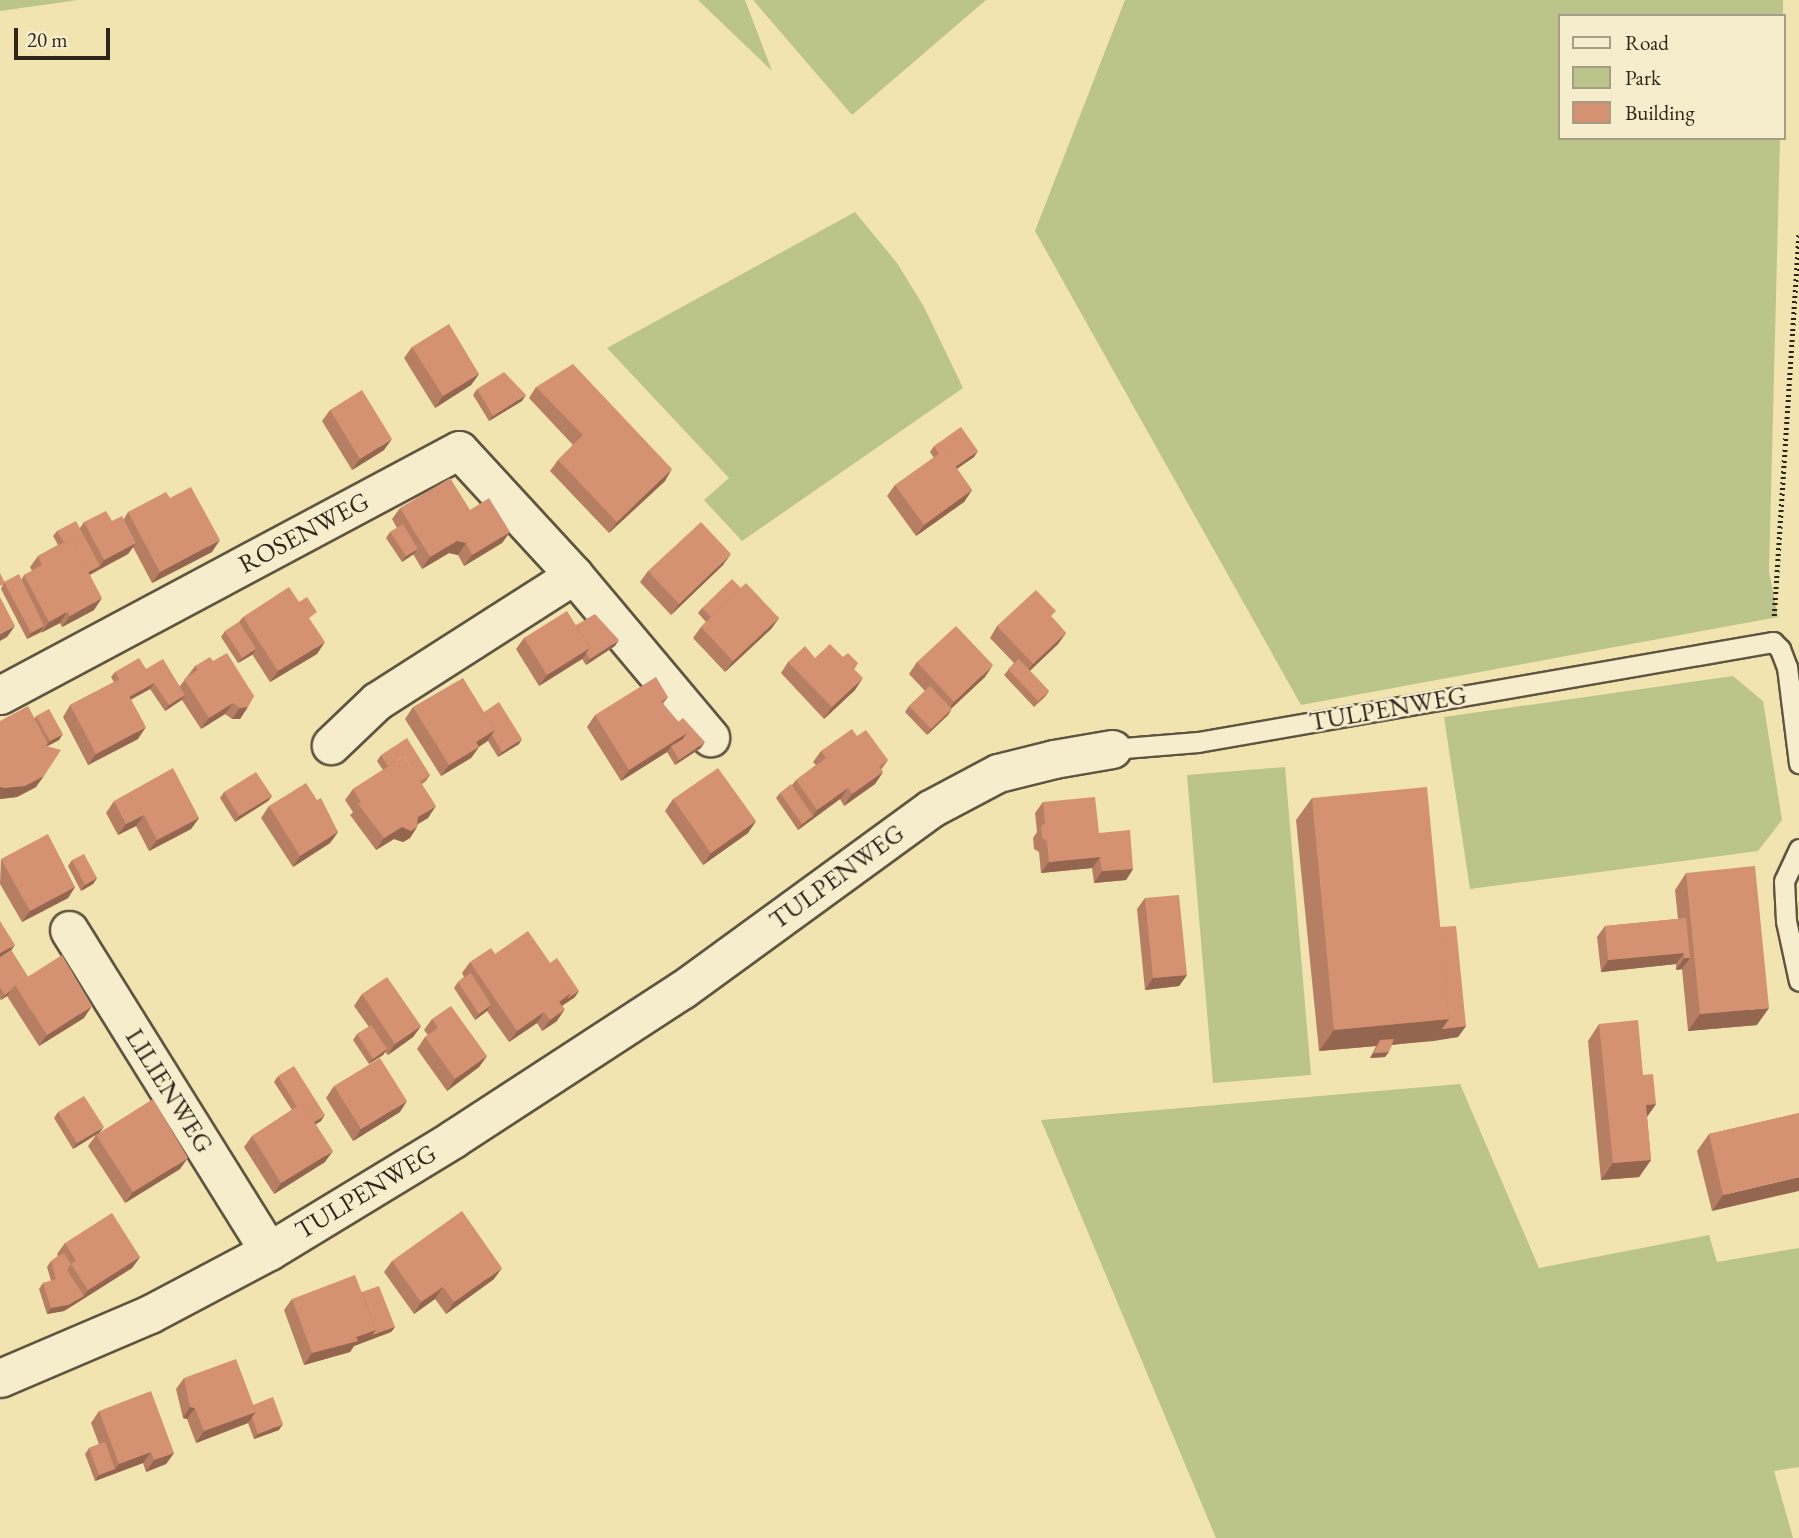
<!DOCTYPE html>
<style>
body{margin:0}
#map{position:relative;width:1799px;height:1538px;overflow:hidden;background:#f1e4b1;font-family:"EB Garamond",serif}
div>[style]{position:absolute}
.green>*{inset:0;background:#bbc48a}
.path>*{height:4.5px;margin-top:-2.25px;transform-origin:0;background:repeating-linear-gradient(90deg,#2e251b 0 2px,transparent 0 5.5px)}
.roads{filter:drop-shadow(2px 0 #5f5540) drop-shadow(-2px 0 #5f5540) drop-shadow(0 2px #5f5540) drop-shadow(0 -2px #5f5540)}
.lane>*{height:19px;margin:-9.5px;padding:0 9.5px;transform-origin:9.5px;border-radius:9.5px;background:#f6edcc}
.street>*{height:37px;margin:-18.5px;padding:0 18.5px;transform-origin:18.5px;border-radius:18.5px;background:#f6edcc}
.wall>*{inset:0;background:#b67e63}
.shaded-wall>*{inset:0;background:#946650}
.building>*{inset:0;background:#d49273}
span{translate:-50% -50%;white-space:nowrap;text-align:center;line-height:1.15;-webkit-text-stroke:5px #f6edcc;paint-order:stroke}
.street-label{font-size:26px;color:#2e251b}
.legend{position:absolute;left:1558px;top:14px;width:228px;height:126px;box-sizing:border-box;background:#f6edcc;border:2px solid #a69d85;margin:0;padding:9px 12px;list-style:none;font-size:21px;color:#2e251b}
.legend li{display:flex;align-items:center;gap:14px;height:35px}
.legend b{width:35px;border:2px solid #a69d85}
.scale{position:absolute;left:14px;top:28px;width:96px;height:32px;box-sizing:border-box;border:4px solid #2e251b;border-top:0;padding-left:9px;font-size:21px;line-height:24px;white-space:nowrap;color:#2e251b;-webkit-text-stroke:5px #f6edcc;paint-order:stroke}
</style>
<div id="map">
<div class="green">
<div style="clip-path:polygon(0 0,78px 0,0 11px)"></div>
<div style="clip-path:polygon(698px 0,745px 0,772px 71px)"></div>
<div style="clip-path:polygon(753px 0,986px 0,852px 115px)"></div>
<div style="clip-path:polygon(1125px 0,1783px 0,1783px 16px,1559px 16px,1559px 138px,1780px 138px,1769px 572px,1778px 617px,1301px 705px,1035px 231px)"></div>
<div style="clip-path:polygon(855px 212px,897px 263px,924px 307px,963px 388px,742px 541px,704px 500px,729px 478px,607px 348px)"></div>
<div style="clip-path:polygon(1733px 676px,1763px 701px,1782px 820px,1758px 851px,1470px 889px,1444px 717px)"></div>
<div style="clip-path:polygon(1285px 767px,1311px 1075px,1213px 1083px,1187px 775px)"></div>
<div style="clip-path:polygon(1460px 1084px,1539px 1268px,1709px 1235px,1717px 1262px,1799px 1248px,1799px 1467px,1774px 1471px,1793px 1538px,1216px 1538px,1041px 1120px)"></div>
</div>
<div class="path">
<div style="left:1774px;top:616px;width:384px;rotate:-86.3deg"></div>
</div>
<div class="roads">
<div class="lane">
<div style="left:1112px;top:749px;width:86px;rotate:-4.7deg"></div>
<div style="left:1198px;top:742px;width:584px;rotate:-9.87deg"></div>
<div style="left:1773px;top:642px;width:10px;rotate:45deg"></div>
<div style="left:1780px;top:649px;width:19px;rotate:69deg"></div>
<div style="left:1787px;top:667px;width:97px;rotate:82.9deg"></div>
<div style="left:1799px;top:849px;width:35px;rotate:115deg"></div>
<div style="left:1784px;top:881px;width:40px;rotate:87.1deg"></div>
<div style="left:1786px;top:921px;width:61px;rotate:77.8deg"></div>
</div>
<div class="street">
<div style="left:574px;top:575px;width:212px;rotate:50deg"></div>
<div style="left:0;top:695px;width:520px;rotate:-28.09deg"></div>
<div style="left:459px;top:450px;width:170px;rotate:47.4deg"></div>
<div style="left:574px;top:575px;width:234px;rotate:147.4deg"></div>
<div style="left:377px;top:701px;width:64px;rotate:136.3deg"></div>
<div style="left:69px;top:930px;width:378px;rotate:58.1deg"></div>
<div style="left:0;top:1378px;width:163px;rotate:-23.1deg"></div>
<div style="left:150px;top:1314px;width:135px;rotate:-27.9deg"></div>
<div style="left:269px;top:1251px;width:215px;rotate:-31.3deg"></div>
<div style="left:453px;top:1139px;width:273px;rotate:-33.1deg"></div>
<div style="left:682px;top:990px;width:307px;rotate:-36.1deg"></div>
<div style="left:930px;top:809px;width:77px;rotate:-27.9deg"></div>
<div style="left:998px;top:773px;width:58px;rotate:-14deg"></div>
<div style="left:1054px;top:759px;width:59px;rotate:-9.8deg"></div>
</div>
</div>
<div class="wall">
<div style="clip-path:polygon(412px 347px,479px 374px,471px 385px,435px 408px,404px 358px)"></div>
<div style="clip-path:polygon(536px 387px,665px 481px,609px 533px,550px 471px,558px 460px,573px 445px,529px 398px)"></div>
<div style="clip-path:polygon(477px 389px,522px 401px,489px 421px,473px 395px)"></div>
<div style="clip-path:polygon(330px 410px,384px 450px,352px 470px,322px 421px)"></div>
<div style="clip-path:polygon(934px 446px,974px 457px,957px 469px,972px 490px,964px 502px,916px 536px,887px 496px,895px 485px,934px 458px,930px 452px)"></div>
<div style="clip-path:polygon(170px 498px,212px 552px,152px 583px,133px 547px,128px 554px,90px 575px,94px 610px,62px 627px,60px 623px,27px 639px,1px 589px,4px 582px,22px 579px,24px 575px,32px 571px,30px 567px,38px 556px,58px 545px,53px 536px,57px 531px,80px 528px,84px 522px,112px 521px,124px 519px,128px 512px)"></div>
<div style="clip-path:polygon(400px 508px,470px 510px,510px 532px,502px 543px,464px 566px,458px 555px,449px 553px,422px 569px,413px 554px,402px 562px,386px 538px,390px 532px,397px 528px,392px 519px)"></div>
<div style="clip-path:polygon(723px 565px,671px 615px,640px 582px,648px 571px)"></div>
<div style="clip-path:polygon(741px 588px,779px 618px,771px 629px,725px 672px,693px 638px,701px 627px,706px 622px,698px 613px,702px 608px)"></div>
<div style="clip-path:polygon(243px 617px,311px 621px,317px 654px,270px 682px,252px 654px,238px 663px,221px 637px,225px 631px,239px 622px)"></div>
<div style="clip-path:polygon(1052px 617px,1066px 633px,1058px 644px,1030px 671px,1049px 691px,1045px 697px,1034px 707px,1004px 675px,1014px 663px,990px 638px,997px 626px)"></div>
<div style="clip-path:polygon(576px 625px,615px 646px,586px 665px,582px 659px,539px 686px,516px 649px,524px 638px)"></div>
<div style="clip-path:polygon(843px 657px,858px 663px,854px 669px,855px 690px,824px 719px,781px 673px,788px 662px,815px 658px)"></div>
<div style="clip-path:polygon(213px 661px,254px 696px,240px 719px,232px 719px,225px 714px,201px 729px,182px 700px,165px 711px,150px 689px,131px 699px,138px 739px,88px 765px,63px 717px,70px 705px,114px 682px,111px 677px,115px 672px,146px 669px,180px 686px,195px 666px)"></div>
<div style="clip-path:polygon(917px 662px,985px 677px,951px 709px,948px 715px,927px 735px,905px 712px,909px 706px,925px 691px,909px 674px)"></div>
<div style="clip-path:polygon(668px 697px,663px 704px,701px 748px,675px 765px,667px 752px,621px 781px,587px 727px,595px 715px)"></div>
<div style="clip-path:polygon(413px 707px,484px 712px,519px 744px,498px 757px,488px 741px,479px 747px,471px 758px,441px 776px,405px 719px)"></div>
<div style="clip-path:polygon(36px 716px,59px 740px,47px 746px,36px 787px,17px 797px,0 799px,0 721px,35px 718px)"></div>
<div style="clip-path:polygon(857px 736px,888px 760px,881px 770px,883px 772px,875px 784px,844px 806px,840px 799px,798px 830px,776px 798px,780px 793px,792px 785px,796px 780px,816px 765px,813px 762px,821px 751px)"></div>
<div style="clip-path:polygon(381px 755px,430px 775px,426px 781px,422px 784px,428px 818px,418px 824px,417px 827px,410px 838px,403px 842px,394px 839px,376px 850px,350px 815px,353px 812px,345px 800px,353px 789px,383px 770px,377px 761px)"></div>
<div style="clip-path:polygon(224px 792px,272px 796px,268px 801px,235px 822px,220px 798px)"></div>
<div style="clip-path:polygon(1312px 798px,1440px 927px,1466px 1026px,1458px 1037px,1392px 1045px,1385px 1057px,1370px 1058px,1376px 1046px,1319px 1051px,1296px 820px)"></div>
<div style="clip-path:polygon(673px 799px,756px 821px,748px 833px,703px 865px,665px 811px)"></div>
<div style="clip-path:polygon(317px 800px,338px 832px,330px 843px,293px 867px,261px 818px,269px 806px)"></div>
<div style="clip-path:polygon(114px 801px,199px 818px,191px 829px,149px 851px,136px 826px,118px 835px,106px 813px)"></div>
<div style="clip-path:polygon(1043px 802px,1099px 833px,1133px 869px,1126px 880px,1094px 883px,1092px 868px,1041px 873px,1039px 852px,1034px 849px,1033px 838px,1037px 832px,1035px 813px)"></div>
<div style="clip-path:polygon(1px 859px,75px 887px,68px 898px,22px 922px,0 884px)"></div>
<div style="clip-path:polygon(72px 860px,97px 878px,93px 884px,81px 891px,68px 866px)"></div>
<div style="clip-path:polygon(1686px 873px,1757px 1025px,1688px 1031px,1682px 969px,1676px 970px,1676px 964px,1601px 972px,1597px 937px,1605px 926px,1678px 919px,1675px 890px)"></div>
<div style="clip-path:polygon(1145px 898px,1187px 975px,1179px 986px,1145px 990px,1137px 909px)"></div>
<div style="clip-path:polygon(0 921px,11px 950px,28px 977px,84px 1018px,39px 1046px,7px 996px,1px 1000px,0 999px)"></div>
<div style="clip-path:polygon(470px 962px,550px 963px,575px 997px,562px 1006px,557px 1021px,542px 1031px,537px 1023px,509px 1042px,487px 1011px,475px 1020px,454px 988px,458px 982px,464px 977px,462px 973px)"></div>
<div style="clip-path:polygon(362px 994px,421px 1026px,413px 1037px,388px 1055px,385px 1052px,383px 1055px,369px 1064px,353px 1040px,357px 1034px,369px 1027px,354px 1006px)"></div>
<div style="clip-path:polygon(432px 1019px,487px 1056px,479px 1067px,447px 1091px,417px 1049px,425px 1037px,428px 1035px,424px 1030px)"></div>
<div style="clip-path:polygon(1599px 1024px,1643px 1075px,1656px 1104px,1647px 1117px,1651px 1160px,1639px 1177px,1601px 1180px,1588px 1041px)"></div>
<div style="clip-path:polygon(278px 1076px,321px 1121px,316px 1124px,325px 1162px,274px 1194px,244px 1147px,252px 1136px,292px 1110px,274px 1082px)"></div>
<div style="clip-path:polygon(334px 1086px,400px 1112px,353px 1141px,326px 1098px)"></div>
<div style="clip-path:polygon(58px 1112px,100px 1132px,180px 1169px,125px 1203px,88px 1146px,96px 1135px,73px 1149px,54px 1118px)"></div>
<div style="clip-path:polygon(1799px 1113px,1712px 1211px,1697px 1151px,1709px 1134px)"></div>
<div style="clip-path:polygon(65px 1243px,140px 1257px,132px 1268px,64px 1311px,47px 1314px,39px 1289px,43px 1283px,51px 1281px,47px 1267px,51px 1261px,58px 1256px,57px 1254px)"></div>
<div style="clip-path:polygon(392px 1261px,494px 1279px,446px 1314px,435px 1299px,414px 1314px,384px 1272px)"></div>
<div style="clip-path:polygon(362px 1292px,395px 1327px,391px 1332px,354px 1346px,350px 1352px,304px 1365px,284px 1310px,292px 1299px)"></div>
<div style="clip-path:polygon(184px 1378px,253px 1405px,279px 1430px,254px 1439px,248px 1423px,196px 1443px,187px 1419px,183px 1418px,176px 1389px)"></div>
<div style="clip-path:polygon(99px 1411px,174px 1453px,166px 1464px,146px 1472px,143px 1463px,95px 1481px,85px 1454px,89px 1448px,99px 1444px,91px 1423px)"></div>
</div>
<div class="shaded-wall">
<div style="clip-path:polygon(479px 374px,471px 385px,435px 408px,443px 396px)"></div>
<div style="clip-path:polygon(526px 395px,522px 401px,489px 421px,493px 416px)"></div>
<div style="clip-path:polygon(392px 439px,384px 450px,352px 470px,360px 459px)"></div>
<div style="clip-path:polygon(978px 451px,974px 457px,946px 476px,950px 470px)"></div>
<div style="clip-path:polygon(672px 469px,665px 481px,609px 533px,617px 522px)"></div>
<div style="clip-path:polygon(972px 490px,964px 502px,916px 536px,924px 525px)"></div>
<div style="clip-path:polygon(510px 532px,502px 543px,464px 566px,472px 555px)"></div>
<div style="clip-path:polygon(220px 540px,212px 552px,152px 583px,160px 572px)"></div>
<div style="clip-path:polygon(457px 541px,466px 543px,458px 555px,449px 553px,422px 569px,430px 557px)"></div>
<div style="clip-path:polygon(136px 543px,128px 554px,96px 571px,104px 560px)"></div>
<div style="clip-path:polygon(418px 549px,414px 554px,402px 562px,406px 556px)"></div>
<div style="clip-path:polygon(731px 554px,723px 565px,671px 615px,679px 604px)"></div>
<div style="clip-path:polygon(100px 566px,96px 571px,79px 581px,83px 575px)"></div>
<div style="clip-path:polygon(102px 598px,94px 610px,62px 627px,70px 616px)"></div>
<div style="clip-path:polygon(67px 612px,60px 623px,41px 633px,49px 622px)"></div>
<div style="clip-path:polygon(779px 618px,771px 629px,725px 672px,733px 661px)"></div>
<div style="clip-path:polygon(15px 626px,7px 637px,0 641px,0 634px)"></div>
<div style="clip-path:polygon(44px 626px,40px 632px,27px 639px,31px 633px)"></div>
<div style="clip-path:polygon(1066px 633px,1058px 644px,1025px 675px,1033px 664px)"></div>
<div style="clip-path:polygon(619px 640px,615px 646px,586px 665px,590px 659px)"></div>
<div style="clip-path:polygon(325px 642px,317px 654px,270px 682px,278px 671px)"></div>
<div style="clip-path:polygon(590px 648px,582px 659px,539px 686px,547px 675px)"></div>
<div style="clip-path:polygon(256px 649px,252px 655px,238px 663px,242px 658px)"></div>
<div style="clip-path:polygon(993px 665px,985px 677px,946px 713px,954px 702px)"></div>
<div style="clip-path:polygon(863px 678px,855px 690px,824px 719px,832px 707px)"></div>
<div style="clip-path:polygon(154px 683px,150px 689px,125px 703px,129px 697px)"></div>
<div style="clip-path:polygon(185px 695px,181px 700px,165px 711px,169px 705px)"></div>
<div style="clip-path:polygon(233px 703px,225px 714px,201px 729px,209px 718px)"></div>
<div style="clip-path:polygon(248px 707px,240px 719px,232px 719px,240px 708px)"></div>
<div style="clip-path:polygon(952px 709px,948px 715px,927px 735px,931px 729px)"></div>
<div style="clip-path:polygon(146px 727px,138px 739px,88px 765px,96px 754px)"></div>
<div style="clip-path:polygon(495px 730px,487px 741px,468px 754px,476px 742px)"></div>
<div style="clip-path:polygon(687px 733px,679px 744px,671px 746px,667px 752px,621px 781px,629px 770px)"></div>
<div style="clip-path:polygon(63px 734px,59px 740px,46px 747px,50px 741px)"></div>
<div style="clip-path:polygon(522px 739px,519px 744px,498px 757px,502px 752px)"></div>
<div style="clip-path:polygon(705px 742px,701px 748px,675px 765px,679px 760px)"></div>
<div style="clip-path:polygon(479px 747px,471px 758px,441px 776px,449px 765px)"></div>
<div style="clip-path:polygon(883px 772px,875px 784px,844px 806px,852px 794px)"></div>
<div style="clip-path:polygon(44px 776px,36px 787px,17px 797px,0 799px,0 787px)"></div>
<div style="clip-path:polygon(848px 788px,840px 799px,798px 830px,802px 824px,813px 816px,817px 810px)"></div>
<div style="clip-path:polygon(272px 796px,268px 801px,235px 822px,239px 816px)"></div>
<div style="clip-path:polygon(436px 806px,428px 818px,411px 828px,418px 817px)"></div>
<div style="clip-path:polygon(144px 815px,136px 826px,118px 835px,126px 824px)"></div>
<div style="clip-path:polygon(199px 818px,191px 829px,149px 851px,157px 840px)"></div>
<div style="clip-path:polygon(756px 821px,748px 833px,703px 865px,711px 853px)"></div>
<div style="clip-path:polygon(402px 827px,417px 827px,410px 838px,403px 842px,394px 839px,376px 850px,384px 838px)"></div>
<div style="clip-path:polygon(338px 832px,330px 843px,293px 867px,300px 856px)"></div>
<div style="clip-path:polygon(1100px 857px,1092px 868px,1041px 873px,1049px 862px)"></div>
<div style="clip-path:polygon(1133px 869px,1126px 880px,1094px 883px,1102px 871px)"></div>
<div style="clip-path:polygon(97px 878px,93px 884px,81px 891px,85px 885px)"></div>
<div style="clip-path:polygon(75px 887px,68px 898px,22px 922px,30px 911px)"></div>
<div style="clip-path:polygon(15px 945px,7px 956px,0 960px,0 953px)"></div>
<div style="clip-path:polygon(1684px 953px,1676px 964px,1601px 972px,1608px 960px)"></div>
<div style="clip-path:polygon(1684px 958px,1690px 958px,1682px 969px,1676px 970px)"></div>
<div style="clip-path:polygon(1187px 975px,1179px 986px,1145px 990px,1153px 978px)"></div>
<div style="clip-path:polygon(11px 990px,7px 996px,1px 1000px,5px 995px)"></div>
<div style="clip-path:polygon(579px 991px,575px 997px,551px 1013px,559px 1002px,571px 993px)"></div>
<div style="clip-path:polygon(491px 1005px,487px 1011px,475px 1020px,479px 1014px)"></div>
<div style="clip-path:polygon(92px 1006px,84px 1018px,39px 1046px,47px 1035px)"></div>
<div style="clip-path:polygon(1769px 1008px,1757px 1025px,1688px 1031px,1700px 1014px)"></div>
<div style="clip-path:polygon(565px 1009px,557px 1021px,542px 1031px,550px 1020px)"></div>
<div style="clip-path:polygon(544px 1012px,537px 1023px,509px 1042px,517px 1031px)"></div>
<div style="clip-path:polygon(1449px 1019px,1434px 1041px,1377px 1046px,1380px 1040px,1376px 1046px,1319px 1051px,1334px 1030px)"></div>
<div style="clip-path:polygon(421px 1026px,413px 1037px,388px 1055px,395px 1044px)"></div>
<div style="clip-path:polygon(1466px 1026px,1458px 1037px,1434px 1041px,1442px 1029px)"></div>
<div style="clip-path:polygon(387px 1049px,383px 1055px,369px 1064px,373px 1059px)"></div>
<div style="clip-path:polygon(1389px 1052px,1385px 1057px,1370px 1058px,1374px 1053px)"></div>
<div style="clip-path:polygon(487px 1056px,479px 1067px,447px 1091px,455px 1079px)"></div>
<div style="clip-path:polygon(407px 1101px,400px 1112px,353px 1141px,361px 1129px)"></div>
<div style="clip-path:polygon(1656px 1104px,1644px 1121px,1646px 1105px)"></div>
<div style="clip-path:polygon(325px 1115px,321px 1121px,305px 1131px,309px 1126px)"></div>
<div style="clip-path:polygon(104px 1127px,100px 1132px,73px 1149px,77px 1143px)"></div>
<div style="clip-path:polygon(333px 1151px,325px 1162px,274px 1194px,281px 1183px)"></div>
<div style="clip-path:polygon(188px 1158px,180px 1169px,125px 1203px,133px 1192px)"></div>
<div style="clip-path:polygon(1651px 1160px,1639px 1177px,1601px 1180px,1613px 1163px)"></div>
<div style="clip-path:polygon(1799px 1177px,1799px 1191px,1712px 1211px,1723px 1195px)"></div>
<div style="clip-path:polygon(140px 1257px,132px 1268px,80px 1301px,88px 1290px)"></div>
<div style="clip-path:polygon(502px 1268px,494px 1279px,446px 1314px,454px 1302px)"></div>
<div style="clip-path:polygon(443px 1287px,435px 1299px,414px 1314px,421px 1302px)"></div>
<div style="clip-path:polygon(84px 1296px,80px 1301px,64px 1311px,47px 1314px,51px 1308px)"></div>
<div style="clip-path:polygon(395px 1327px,391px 1332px,354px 1346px,350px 1352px,304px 1365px,312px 1353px,376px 1330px)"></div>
<div style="clip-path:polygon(190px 1407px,195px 1408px,187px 1419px,183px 1418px)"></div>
<div style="clip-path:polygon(256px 1412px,248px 1423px,196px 1443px,204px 1431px)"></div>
<div style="clip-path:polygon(283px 1424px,279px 1430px,254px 1439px,258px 1434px)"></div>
<div style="clip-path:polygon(151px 1452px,143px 1463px,95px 1481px,99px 1475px,115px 1469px,119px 1464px)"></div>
<div style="clip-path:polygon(174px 1453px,166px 1464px,146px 1472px,154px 1460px)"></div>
</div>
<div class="building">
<div style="clip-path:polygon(449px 324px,479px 374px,443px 396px,412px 347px)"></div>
<div style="clip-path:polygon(573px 364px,672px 469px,617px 522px,558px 460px,583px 435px,536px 387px)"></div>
<div style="clip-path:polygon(504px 372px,526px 395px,493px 416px,477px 389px)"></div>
<div style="clip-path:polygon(362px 390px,392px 439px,360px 459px,330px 410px)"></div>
<div style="clip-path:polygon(961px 427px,978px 451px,955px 467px,944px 450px,939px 454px,934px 446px)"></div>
<div style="clip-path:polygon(944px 450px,972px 490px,924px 525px,895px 485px)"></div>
<div style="clip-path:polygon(450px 478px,470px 510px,489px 498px,510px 532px,472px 555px,466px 543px,457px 541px,430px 557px,400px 508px)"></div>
<div style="clip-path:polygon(191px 487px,220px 540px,160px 572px,128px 512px,166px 492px,170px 498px)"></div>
<div style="clip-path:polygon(106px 511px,112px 521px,122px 516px,136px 543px,104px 560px,84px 522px)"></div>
<div style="clip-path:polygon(76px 521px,100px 566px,88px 572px,71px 539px,64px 542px,57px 531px)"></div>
<div style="clip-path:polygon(701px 522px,731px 554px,679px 604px,648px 571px)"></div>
<div style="clip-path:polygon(403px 524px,418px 549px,406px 556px,390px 532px)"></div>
<div style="clip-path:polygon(71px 539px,102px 598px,70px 616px,67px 612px,49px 622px,24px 575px,42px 565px,38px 556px)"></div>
<div style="clip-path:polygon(0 573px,5px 583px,0 586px)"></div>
<div style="clip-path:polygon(19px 574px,44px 626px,31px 633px,4px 582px)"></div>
<div style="clip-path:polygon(732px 579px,741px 588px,711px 617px,702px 608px)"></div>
<div style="clip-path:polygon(746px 583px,779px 618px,733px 661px,701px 627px)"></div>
<div style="clip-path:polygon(289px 587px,299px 602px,307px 597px,317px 612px,309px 618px,325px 642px,278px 671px,243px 617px)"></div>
<div style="clip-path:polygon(1036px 590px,1056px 611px,1051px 616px,1066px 633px,1033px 664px,997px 626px)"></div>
<div style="clip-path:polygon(0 597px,15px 626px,0 634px)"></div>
<div style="clip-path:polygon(567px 611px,590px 648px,547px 675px,524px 638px)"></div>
<div style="clip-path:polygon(595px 614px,619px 640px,590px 659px,586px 653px,590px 648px,576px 625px)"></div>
<div style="clip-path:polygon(239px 622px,256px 649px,242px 658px,225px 631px)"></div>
<div style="clip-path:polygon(956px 626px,993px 665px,954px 702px,917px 662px)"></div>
<div style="clip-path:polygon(830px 644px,843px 657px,848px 653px,858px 663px,853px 668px,863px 678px,832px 707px,788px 662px,805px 646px,815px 658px)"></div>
<div style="clip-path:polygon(227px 653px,254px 696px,248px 707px,240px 708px,233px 703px,209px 718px,184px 679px,198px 670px,195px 666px,210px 657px,213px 661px)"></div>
<div style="clip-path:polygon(139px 658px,146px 669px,163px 659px,185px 695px,169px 705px,154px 683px,129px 697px,115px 672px)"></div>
<div style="clip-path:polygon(1019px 659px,1049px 691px,1038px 701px,1008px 669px)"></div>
<div style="clip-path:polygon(656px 677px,668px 697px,661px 701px,687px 733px,629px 770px,595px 715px)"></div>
<div style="clip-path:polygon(463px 678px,495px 730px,476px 742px,479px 747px,449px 765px,413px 707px)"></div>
<div style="clip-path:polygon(120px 679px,146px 727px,96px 754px,70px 705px)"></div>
<div style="clip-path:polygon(930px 686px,952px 709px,931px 729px,909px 706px)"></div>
<div style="clip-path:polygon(499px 702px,522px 739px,502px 752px,492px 735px,495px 730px,484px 712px)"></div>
<div style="clip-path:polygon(28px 706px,47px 742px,46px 746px,61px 750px,44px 776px,25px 786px,5px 788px,0 787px,0 721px)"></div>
<div style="clip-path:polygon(49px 709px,63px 734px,50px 741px,36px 716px)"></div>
<div style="clip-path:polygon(683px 718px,705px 742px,679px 760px,671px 746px,683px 739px,687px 733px,678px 722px)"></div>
<div style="clip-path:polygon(852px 729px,857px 736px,866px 730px,888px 760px,879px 766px,883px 772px,852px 794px,848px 788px,817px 810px,796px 780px,826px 758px,821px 751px)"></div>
<div style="clip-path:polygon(407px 738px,430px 775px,420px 781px,404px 756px,388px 766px,381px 755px)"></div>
<div style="clip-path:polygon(404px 756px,436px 806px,418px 817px,417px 827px,411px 831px,402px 827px,384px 838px,358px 804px,361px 802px,353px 789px)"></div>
<div style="clip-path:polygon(173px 768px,199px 818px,157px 840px,144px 815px,126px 824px,114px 801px)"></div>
<div style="clip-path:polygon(718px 768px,756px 821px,711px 853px,673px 799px)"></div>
<div style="clip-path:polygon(256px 772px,272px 796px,239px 816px,224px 792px)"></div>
<div style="clip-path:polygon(306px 783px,317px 800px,321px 798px,338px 832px,300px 856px,269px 806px)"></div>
<div style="clip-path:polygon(791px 784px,813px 816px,802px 824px,780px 793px)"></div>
<div style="clip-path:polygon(1427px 787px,1449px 1019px,1334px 1030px,1312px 798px)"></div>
<div style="clip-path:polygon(1095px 797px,1099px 833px,1130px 830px,1133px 869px,1102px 871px,1100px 857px,1049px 862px,1047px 841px,1042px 838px,1041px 827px,1045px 823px,1043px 802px)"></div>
<div style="clip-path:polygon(48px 834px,75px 887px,30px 911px,1px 859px)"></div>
<div style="clip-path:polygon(84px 854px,97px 878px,85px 885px,72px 860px)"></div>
<div style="clip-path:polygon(1755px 866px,1769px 1008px,1700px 1014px,1686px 873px)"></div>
<div style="clip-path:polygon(1179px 895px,1187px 975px,1153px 978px,1145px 898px)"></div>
<div style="clip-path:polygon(1686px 918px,1690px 958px,1684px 958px,1684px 953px,1608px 960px,1605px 926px)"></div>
<div style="clip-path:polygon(0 921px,15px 945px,0 953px)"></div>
<div style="clip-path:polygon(1456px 926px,1466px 1026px,1442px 1029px,1449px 1019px,1440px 927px)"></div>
<div style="clip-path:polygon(528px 931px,571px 993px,559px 1002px,565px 1009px,550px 1020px,544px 1012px,517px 1031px,470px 962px,491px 948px,495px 954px)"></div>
<div style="clip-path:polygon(11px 950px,28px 977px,15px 985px,11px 990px,5px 995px,0 987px,0 957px)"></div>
<div style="clip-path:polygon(62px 955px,92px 1006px,47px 1035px,15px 985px)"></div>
<div style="clip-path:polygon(557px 958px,579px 991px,567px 999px,571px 993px,550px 963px)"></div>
<div style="clip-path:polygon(471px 973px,491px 1005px,479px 1014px,458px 982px)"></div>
<div style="clip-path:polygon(387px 977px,421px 1026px,395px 1044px,362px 994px)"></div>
<div style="clip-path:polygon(451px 1006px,487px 1056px,455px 1079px,425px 1037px,438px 1028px,432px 1019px)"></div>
<div style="clip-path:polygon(1638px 1020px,1643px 1075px,1653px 1074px,1656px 1104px,1646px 1105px,1651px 1160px,1613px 1163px,1599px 1024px)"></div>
<div style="clip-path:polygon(371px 1025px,387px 1049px,373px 1059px,357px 1034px)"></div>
<div style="clip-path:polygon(1394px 1039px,1389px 1052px,1374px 1053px,1380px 1040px)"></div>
<div style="clip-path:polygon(380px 1058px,407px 1101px,361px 1129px,334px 1086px)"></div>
<div style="clip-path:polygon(294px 1066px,325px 1115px,314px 1122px,302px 1103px,297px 1107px,278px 1076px)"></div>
<div style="clip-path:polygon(84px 1096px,104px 1127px,77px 1143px,58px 1112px)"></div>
<div style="clip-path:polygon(153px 1099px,188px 1158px,133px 1192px,96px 1135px)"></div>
<div style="clip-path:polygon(302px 1103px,333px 1151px,281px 1183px,252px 1136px)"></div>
<div style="clip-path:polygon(1799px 1113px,1799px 1177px,1723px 1195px,1709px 1134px)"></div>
<div style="clip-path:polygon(462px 1211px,502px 1268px,454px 1302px,443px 1287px,421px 1302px,392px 1261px)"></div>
<div style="clip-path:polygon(112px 1213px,140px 1257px,88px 1290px,71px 1264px,76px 1261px,65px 1243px)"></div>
<div style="clip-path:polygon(64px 1253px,71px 1264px,67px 1270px,84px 1296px,68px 1305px,51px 1308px,43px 1283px,56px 1279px,51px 1261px)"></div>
<div style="clip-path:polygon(355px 1275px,376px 1330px,356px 1337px,358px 1341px,312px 1353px,292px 1299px)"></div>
<div style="clip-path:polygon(379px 1286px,395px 1327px,372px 1335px,376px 1330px,362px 1292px)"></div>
<div style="clip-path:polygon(236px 1359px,256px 1412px,204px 1431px,195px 1408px,190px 1407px,184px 1378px)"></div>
<div style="clip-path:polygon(151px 1391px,174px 1453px,154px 1460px,151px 1452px,119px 1464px,99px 1411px)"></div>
<div style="clip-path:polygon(273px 1397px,283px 1424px,258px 1434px,252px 1417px,256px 1412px,253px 1405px)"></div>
<div style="clip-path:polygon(105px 1442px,115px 1469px,99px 1475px,89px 1448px)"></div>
</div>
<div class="street-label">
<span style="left:304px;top:533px;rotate:-28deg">ROSENWEG</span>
<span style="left:1388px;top:709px;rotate:-10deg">TULPENWEG</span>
<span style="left:837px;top:877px;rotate:-36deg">TULPENWEG</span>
<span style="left:169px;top:1091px;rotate:58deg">LILIENWEG</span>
<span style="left:366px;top:1192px;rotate:-31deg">TULPENWEG</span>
</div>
<ul class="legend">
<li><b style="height:9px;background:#f6edcc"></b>Road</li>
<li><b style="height:19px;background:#bbc48a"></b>Park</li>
<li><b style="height:19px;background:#d49273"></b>Building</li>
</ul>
<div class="scale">20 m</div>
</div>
